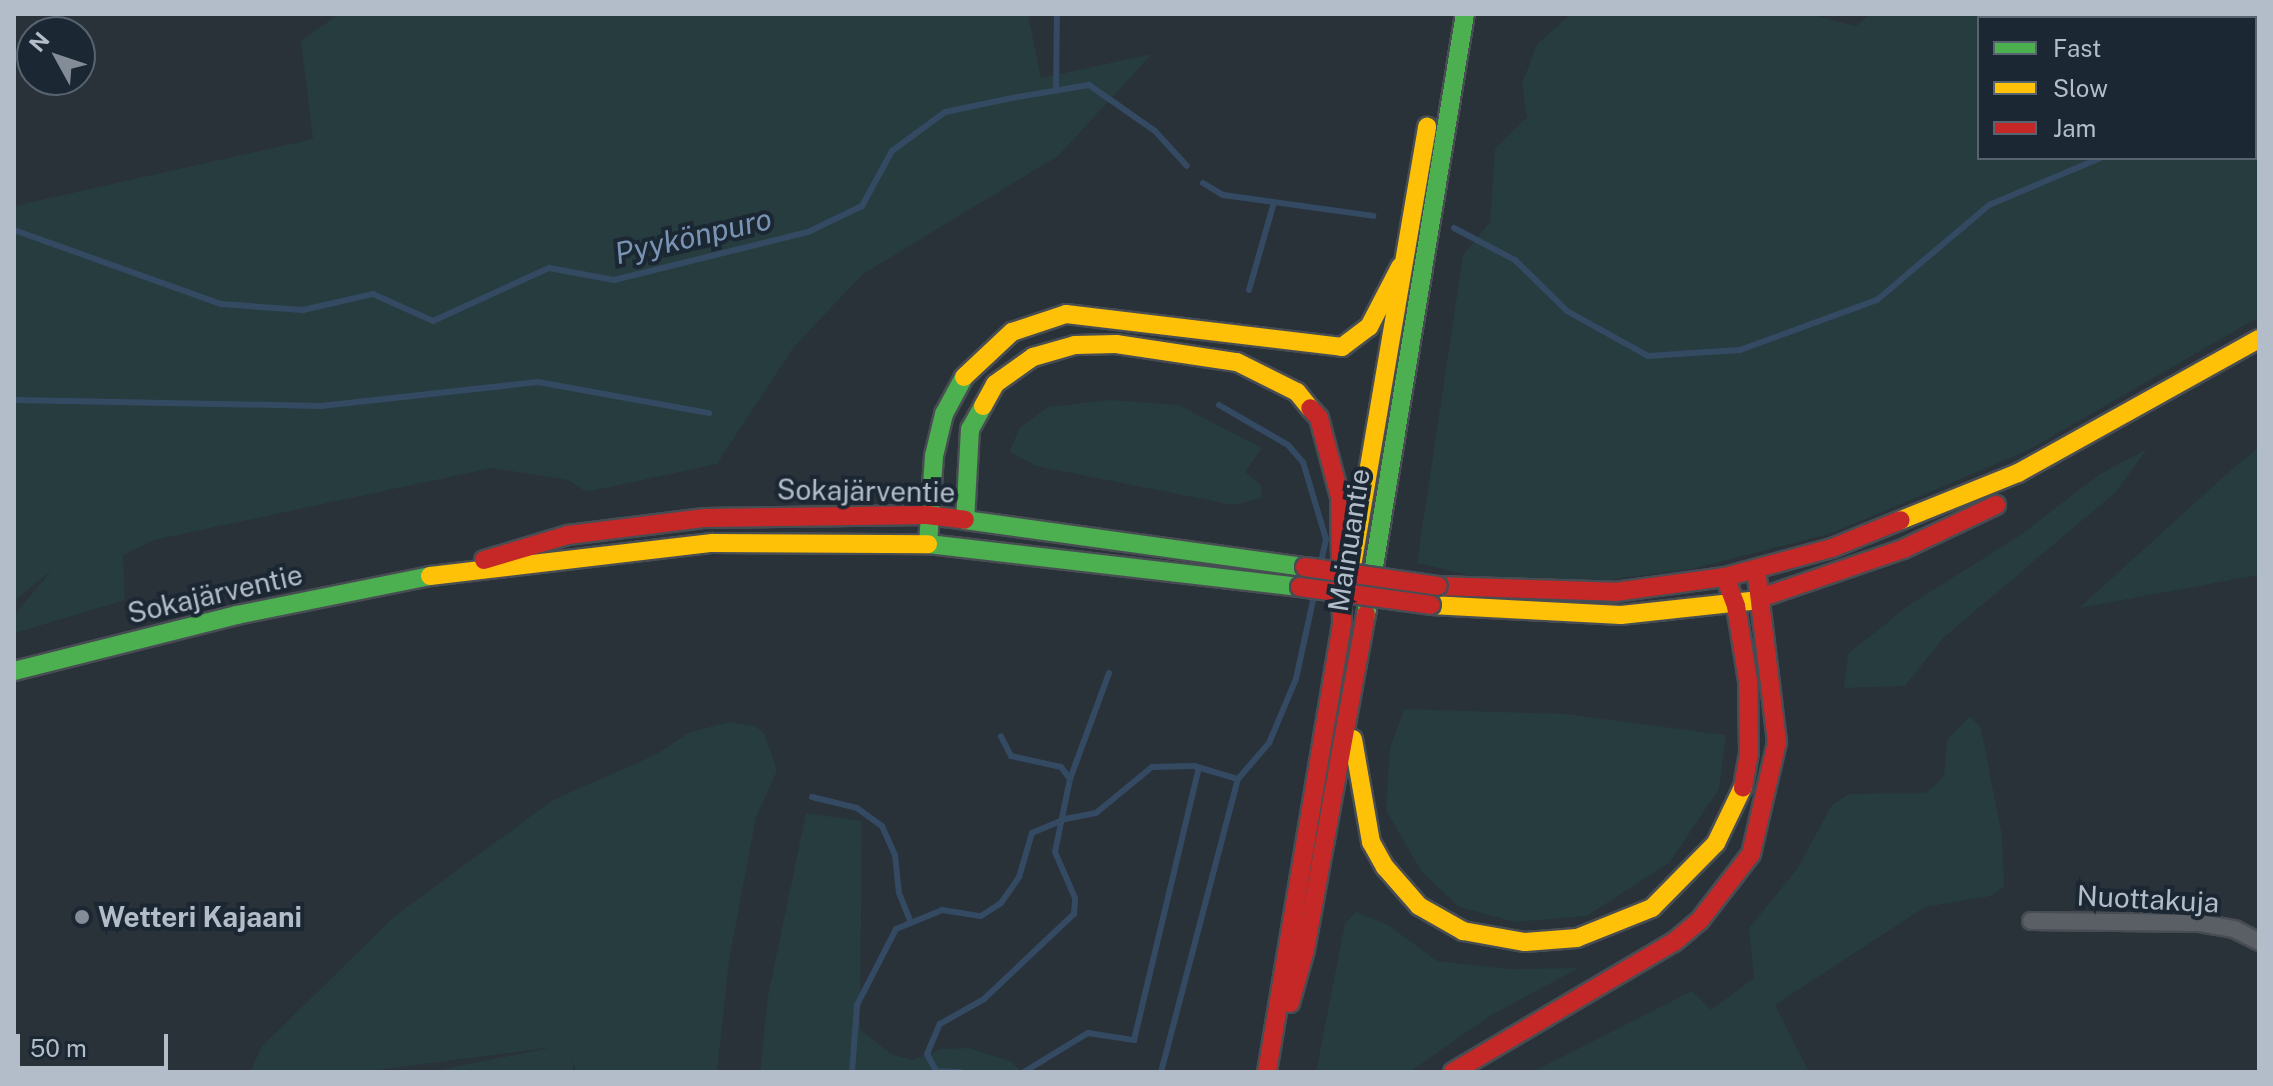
<!DOCTYPE html>
<meta charset="utf-8">
<style>
body{margin:0}
#map{position:relative;width:2273px;height:1086px;overflow:hidden;background:#293139;font-family:"Public Sans",sans-serif}
div>[style]{position:absolute}
.green>*{inset:0;background:#263c3f}
.stream>*{height:6px;margin:-3px;padding:0 3px;transform-origin:3px;border-radius:3px;background:#344a63}
.roads{filter:drop-shadow(2px 0 #484d53) drop-shadow(-2px 0 #484d53) drop-shadow(0 2px #484d53) drop-shadow(0 -2px #484d53)}
.street>*{height:16px;margin:-8px;padding:0 8px;transform-origin:8px;border-radius:8px;background:#5a5f66}
.fast>*{height:18px;margin:-9px;padding:0 9px;transform-origin:9px;border-radius:9px;background:#4caf50}
.slow>*{height:18px;margin:-9px;padding:0 9px;transform-origin:9px;border-radius:9px;background:#ffc107}
.jam>*{height:18px;margin:-9px;padding:0 9px;transform-origin:9px;border-radius:9px;background:#c62828}
.bridges{filter:drop-shadow(2px 0 #474d55) drop-shadow(-2px 0 #474d55) drop-shadow(0 2px #474d55) drop-shadow(0 -2px #474d55)}
.jam-bridge>*{height:18px;margin:-9px;padding:0 9px;transform-origin:9px;border-radius:9px;background:#c62828}
.dots>*{width:22px;height:22px;translate:-50% -50%;box-sizing:border-box;border:4px solid #1c2734;border-radius:50%}
span{translate:-50% -50%;white-space:nowrap;text-align:center;line-height:1.15;-webkit-text-stroke:8px #1c2734;paint-order:stroke}
.street-label{font-size:28px;color:#b3bdca}
.poi-label{font-size:28px;color:#b3bdca;font-weight:700}
.left{translate:0 -50%;text-align:left}
.water-label{font-size:30px;color:#7994b3;font-style:italic}
.frame{position:absolute;inset:0;border:16px solid #b3bdca;pointer-events:none}
.legend{position:absolute;left:1977px;top:16px;width:280px;height:144px;box-sizing:border-box;background:#1c2734;border:2px solid #586370;margin:0;padding:10px 14px;list-style:none;font-size:24px;color:#b3bdca}
.legend li{display:flex;align-items:center;gap:16px;height:40px}
.legend b{width:40px;border:2px solid #586370}
.north{position:absolute;left:16px;top:16px;width:80px;height:80px;box-sizing:border-box;background:#1c2734;border:2px solid #586370;border-radius:50%;rotate:310deg;font-size:22px;font-weight:700;line-height:32px;text-align:center;color:#b3bdca}
.north::after{content:'';display:block;margin:auto;width:28px;height:36px;background:#838c97;clip-path:polygon(50% 0,100% 100%,50% 72%,0 100%)}
.scale{position:absolute;left:16px;top:1034px;width:152px;height:36px;box-sizing:border-box;border:4px solid #b3bdca;border-top:0;padding-left:10px;font-size:24px;line-height:28px;white-space:nowrap;color:#b3bdca;-webkit-text-stroke:6px #1c2734;paint-order:stroke}
</style>
<div id="map">
<div class="green">
<div style="clip-path:polygon(339px 14px,1028px 14px,1041px 78px,1152px 54px,1058px 156px,863px 274px,793px 348px,717px 464px,587px 492px,568px 480px,492px 468px,154px 540px,123px 555px,125px 600px,15px 633px,14px 615px,51px 571px,14px 601px,14px 206px,313px 139px,301px 41px)"></div>
<div style="clip-path:polygon(evenodd,1571px 14px,1808px 14px,1856px 26px,1870px 14px,2259px 14px,2259px 317px,2027px 451px,1832px 533px,1692px 569px,1599px 581px,1476px 577px,1417px 563px,1463px 255px,1490px 222px,1495px 149px,1527px 117px,1522px 84px,1537px 44px,1571px 14px,1979px 18px,2255px 18px,2255px 158px,1979px 158px,1979px 18px)"></div>
<div style="clip-path:polygon(1110px 400px,1179px 405px,1262px 448px,1245px 472px,1261px 485px,1262px 498px,1233px 505px,1036px 466px,1010px 452px,1019px 428px,1048px 407px)"></div>
<div style="clip-path:polygon(2259px 447px,2259px 575px,2079px 608px,2231px 470px)"></div>
<div style="clip-path:polygon(2147px 449px,2116px 492px,1944px 637px,1905px 686px,1844px 688px,1848px 654px,1909px 605px,2019px 536px,2100px 474px)"></div>
<div style="clip-path:polygon(1404px 709px,1565px 714px,1726px 735px,1719px 789px,1670px 862px,1587px 916px,1515px 922px,1459px 907px,1421px 871px,1386px 810px,1390px 748px)"></div>
<div style="clip-path:polygon(1970px 716px,1981px 728px,2002px 836px,2004px 886px,1991px 896px,1925px 907px,1775px 1005px,1809px 1072px,1532px 1072px,1692px 991px,1711px 1010px,1754px 978px,1749px 928px,1797px 869px,1832px 805px,1849px 794px,1926px 793px,1944px 776px,1947px 740px)"></div>
<div style="clip-path:polygon(729px 722px,755px 726px,764px 733px,777px 771px,756px 817px,729px 961px,717px 1072px,576px 1072px,572px 1057px,574px 1072px,429px 1072px,554px 1047px,362px 1072px,250px 1072px,262px 1046px,396px 915px,553px 800px,657px 754px,688px 733px)"></div>
<div style="clip-path:polygon(806px 813px,862px 821px,860px 1029px,891px 1054px,913px 1060px,941px 1049px,969px 1048px,1010px 1061px,1023px 1072px,760px 1072px,768px 996px)"></div>
<div style="clip-path:polygon(1356px 912px,1388px 925px,1437px 961px,1509px 969px,1579px 968px,1488px 1017px,1410px 1072px,1316px 1072px,1345px 923px)"></div>
</div>
<div class="stream">
<div style="left:1056px;top:91px;width:77px;rotate:-89.3deg"></div>
<div style="left:2255px;top:130px;width:4px;rotate:14deg"></div>
<div style="left:1203px;top:183px;width:23px;rotate:31deg"></div>
<div style="left:1223px;top:195px;width:152px;rotate:7.9deg"></div>
<div style="left:1454px;top:228px;width:69px;rotate:27.7deg"></div>
<div style="left:1515px;top:260px;width:73px;rotate:44.4deg"></div>
<div style="left:1567px;top:311px;width:93px;rotate:29.1deg"></div>
<div style="left:1648px;top:356px;width:92px;rotate:-3.7deg"></div>
<div style="left:1740px;top:350px;width:146px;rotate:-20.1deg"></div>
<div style="left:1877px;top:300px;width:147px;rotate:-40.3deg"></div>
<div style="left:1989px;top:205px;width:121px;rotate:-22.9deg"></div>
<div style="left:14px;top:230px;width:220px;rotate:19.7deg"></div>
<div style="left:221px;top:304px;width:82px;rotate:4.2deg"></div>
<div style="left:303px;top:310px;width:72px;rotate:-12.9deg"></div>
<div style="left:373px;top:294px;width:66px;rotate:24.2deg"></div>
<div style="left:433px;top:321px;width:128px;rotate:-24.6deg"></div>
<div style="left:549px;top:268px;width:66px;rotate:10.5deg"></div>
<div style="left:614px;top:280px;width:200px;rotate:-13.9deg"></div>
<div style="left:808px;top:232px;width:60px;rotate:-25.7deg"></div>
<div style="left:862px;top:206px;width:63px;rotate:-61.4deg"></div>
<div style="left:892px;top:151px;width:66px;rotate:-36.3deg"></div>
<div style="left:945px;top:112px;width:68px;rotate:-11.8deg"></div>
<div style="left:1012px;top:98px;width:78px;rotate:-9.6deg"></div>
<div style="left:1089px;top:85px;width:80px;rotate:34.9deg"></div>
<div style="left:1155px;top:131px;width:47px;rotate:47.6deg"></div>
<div style="left:1249px;top:290px;width:91px;rotate:-74.1deg"></div>
<div style="left:14px;top:400px;width:307px;rotate:1.1deg"></div>
<div style="left:321px;top:406px;width:218px;rotate:-6.3deg"></div>
<div style="left:538px;top:382px;width:174px;rotate:10.3deg"></div>
<div style="left:1219px;top:405px;width:80px;rotate:30.1deg"></div>
<div style="left:1288px;top:445px;width:23px;rotate:49deg"></div>
<div style="left:1303px;top:462px;width:80px;rotate:73.4deg"></div>
<div style="left:1326px;top:539px;width:24px;rotate:102deg"></div>
<div style="left:1070px;top:779px;width:113px;rotate:-69.8deg"></div>
<div style="left:812px;top:797px;width:46px;rotate:13.7deg"></div>
<div style="left:857px;top:808px;width:31px;rotate:36deg"></div>
<div style="left:882px;top:826px;width:32px;rotate:66deg"></div>
<div style="left:895px;top:855px;width:38px;rotate:84deg"></div>
<div style="left:899px;top:893px;width:32px;rotate:68deg"></div>
<div style="left:852px;top:1072px;width:67px;rotate:-85.7deg"></div>
<div style="left:857px;top:1005px;width:85px;rotate:-62.8deg"></div>
<div style="left:896px;top:929px;width:50px;rotate:-22.4deg"></div>
<div style="left:942px;top:910px;width:39px;rotate:9deg"></div>
<div style="left:981px;top:916px;width:24px;rotate:-33deg"></div>
<div style="left:1001px;top:903px;width:32px;rotate:-55deg"></div>
<div style="left:1019px;top:877px;width:46px;rotate:-73.5deg"></div>
<div style="left:1032px;top:833px;width:36px;rotate:-23deg"></div>
<div style="left:1065px;top:819px;width:32px;rotate:-11deg"></div>
<div style="left:1096px;top:813px;width:72px;rotate:-39.4deg"></div>
<div style="left:1152px;top:767px;width:42px;rotate:-1.4deg"></div>
<div style="left:1194px;top:766px;width:46px;rotate:16.5deg"></div>
<div style="left:960px;top:1072px;width:24px;rotate:-178deg"></div>
<div style="left:936px;top:1071px;width:19px;rotate:-118deg"></div>
<div style="left:927px;top:1054px;width:33px;rotate:-67deg"></div>
<div style="left:940px;top:1024px;width:51px;rotate:-29.6deg"></div>
<div style="left:984px;top:999px;width:124px;rotate:-43.4deg"></div>
<div style="left:1074px;top:914px;width:16px;rotate:-86deg"></div>
<div style="left:1075px;top:898px;width:50px;rotate:-113.5deg"></div>
<div style="left:1055px;top:852px;width:75px;rotate:-78.4deg"></div>
<div style="left:1070px;top:779px;width:15px;rotate:-127deg"></div>
<div style="left:1061px;top:767px;width:51px;rotate:-167.6deg"></div>
<div style="left:1011px;top:756px;width:22px;rotate:-117deg"></div>
<div style="left:1024px;top:1072px;width:75px;rotate:-31.4deg"></div>
<div style="left:1088px;top:1033px;width:47px;rotate:8.7deg"></div>
<div style="left:1134px;top:1040px;width:280px;rotate:-76.6deg"></div>
<div style="left:1161px;top:1072px;width:303px;rotate:-75.3deg"></div>
<div style="left:1238px;top:779px;width:48px;rotate:-49.3deg"></div>
<div style="left:1269px;top:743px;width:69px;rotate:-67.1deg"></div>
<div style="left:1296px;top:679px;width:85px;rotate:-77.8deg"></div>
</div>
<div class="roads">
<div class="street">
<div style="left:2031px;top:921px;width:169px;rotate:0.7deg"></div>
<div style="left:2200px;top:923px;width:35px;rotate:10deg"></div>
<div style="left:2234px;top:929px;width:28px;rotate:27deg"></div>
</div>
<div class="fast">
<div style="left:964px;top:377px;width:42px;rotate:118.4deg"></div>
<div style="left:944px;top:414px;width:43px;rotate:103.4deg"></div>
<div style="left:934px;top:456px;width:88px;rotate:93.9deg"></div>
<div style="left:928px;top:544px;width:374px;rotate:6.6deg"></div>
<div style="left:983px;top:406px;width:26px;rotate:119deg"></div>
<div style="left:970px;top:429px;width:91px;rotate:93.1deg"></div>
<div style="left:965px;top:520px;width:343px;rotate:7.9deg"></div>
<div style="left:1366px;top:615px;width:609px;rotate:-80.65deg"></div>
<div style="left:14px;top:671px;width:230px;rotate:-14.1deg"></div>
<div style="left:237px;top:615px;width:197px;rotate:-11.4deg"></div>
</div>
<div class="slow">
<div style="left:964px;top:377px;width:66px;rotate:-43.2deg"></div>
<div style="left:1012px;top:332px;width:57px;rotate:-18.4deg"></div>
<div style="left:1066px;top:314px;width:278px;rotate:6.8deg"></div>
<div style="left:1342px;top:347px;width:34px;rotate:-37deg"></div>
<div style="left:1369px;top:327px;width:68px;rotate:-62.7deg"></div>
<div style="left:983px;top:406px;width:25px;rotate:-61deg"></div>
<div style="left:995px;top:384px;width:47px;rotate:-35.4deg"></div>
<div style="left:1033px;top:357px;width:44px;rotate:-15.9deg"></div>
<div style="left:1075px;top:345px;width:41px;rotate:-1.4deg"></div>
<div style="left:1116px;top:344px;width:122px;rotate:8.5deg"></div>
<div style="left:1237px;top:362px;width:67px;rotate:26.6deg"></div>
<div style="left:1297px;top:392px;width:21px;rotate:51deg"></div>
<div style="left:1901px;top:520px;width:126px;rotate:-21.9deg"></div>
<div style="left:2018px;top:473px;width:276px;rotate:-29.1deg"></div>
<div style="left:430px;top:576px;width:284px;rotate:-6.7deg"></div>
<div style="left:712px;top:543px;width:216px;rotate:0.3deg"></div>
<div style="left:1350px;top:578px;width:458px;rotate:-80.3deg"></div>
<div style="left:1431px;top:605px;width:190px;rotate:3deg"></div>
<div style="left:1621px;top:615px;width:130px;rotate:-6.2deg"></div>
<div style="left:1353px;top:739px;width:105px;rotate:80.1deg"></div>
<div style="left:1371px;top:842px;width:29px;rotate:61deg"></div>
<div style="left:1385px;top:867px;width:52px;rotate:48.9deg"></div>
<div style="left:1419px;top:906px;width:51px;rotate:29.6deg"></div>
<div style="left:1463px;top:931px;width:63px;rotate:10.1deg"></div>
<div style="left:1525px;top:942px;width:52px;rotate:-4.4deg"></div>
<div style="left:1577px;top:938px;width:81px;rotate:-21.8deg"></div>
<div style="left:1652px;top:908px;width:91px;rotate:-45.4deg"></div>
<div style="left:1716px;top:843px;width:62px;rotate:-64.3deg"></div>
</div>
<div class="jam">
<div style="left:484px;top:560px;width:88px;rotate:-16.6deg"></div>
<div style="left:568px;top:535px;width:138px;rotate:-7.1deg"></div>
<div style="left:705px;top:518px;width:222px;rotate:-0.8deg"></div>
<div style="left:927px;top:515px;width:38px;rotate:7deg"></div>
<div style="left:1725px;top:577px;width:31px;rotate:69deg"></div>
<div style="left:1736px;top:606px;width:76px;rotate:80.9deg"></div>
<div style="left:1748px;top:681px;width:72px;rotate:89.2deg"></div>
<div style="left:1749px;top:753px;width:35px;rotate:100deg"></div>
<div style="left:1438px;top:586px;width:177px;rotate:1.9deg"></div>
<div style="left:1615px;top:592px;width:111px;rotate:-7.8deg"></div>
<div style="left:1725px;top:577px;width:111px;rotate:-15.2deg"></div>
<div style="left:1832px;top:548px;width:74px;rotate:-22.1deg"></div>
<div style="left:1763px;top:597px;width:148px;rotate:-18.9deg"></div>
<div style="left:1903px;top:549px;width:103px;rotate:-25.3deg"></div>
<div style="left:1290px;top:1003px;width:55px;rotate:-74.2deg"></div>
<div style="left:1305px;top:950px;width:341px;rotate:-79.7deg"></div>
<div style="left:1267px;top:1072px;width:454px;rotate:-80.5deg"></div>
<div style="left:1342px;top:624px;width:127px;rotate:-90.9deg"></div>
<div style="left:1340px;top:497px;width:82px;rotate:-104.9deg"></div>
<div style="left:1319px;top:418px;width:13px;rotate:-132deg"></div>
<div style="left:1453px;top:1072px;width:256px;rotate:-30.5deg"></div>
<div style="left:1674px;top:942px;width:34px;rotate:-40deg"></div>
<div style="left:1700px;top:920px;width:83px;rotate:-52.3deg"></div>
<div style="left:1751px;top:854px;width:115px;rotate:-76.9deg"></div>
<div style="left:1777px;top:742px;width:174px;rotate:-96.9deg"></div>
</div>
</div>
<div class="bridges">
<div class="jam-bridge">
<div style="left:1305px;top:567px;width:134px;rotate:8.1deg"></div>
<div style="left:1300px;top:587px;width:132px;rotate:7.8deg"></div>
</div>
</div>
<div class="dots">
<div style="left:82px;top:917px;background:#838c97"></div>
</div>
<div class="street-label">
<span style="left:866px;top:491px;rotate:1deg">Sokajärventie</span>
<span style="left:1349px;top:540px;rotate:-81deg">Mainuantie</span>
<span style="left:215px;top:594px;rotate:-13deg">Sokajärventie</span>
<span style="left:2148px;top:899px;rotate:3deg">Nuottakuja</span>
</div>
<div class="poi-label">
<span class="left" style="left:98px;top:917px">Wetteri Kajaani</span>
</div>
<div class="water-label">
<span style="left:693px;top:236px;rotate:-13deg">Pyykönpuro</span>
</div>
<div class="frame"></div>
<ul class="legend">
<li><b style="height:10px;background:#4caf50"></b>Fast</li>
<li><b style="height:10px;background:#ffc107"></b>Slow</li>
<li><b style="height:10px;background:#c62828"></b>Jam</li>
</ul>
<div class="north">N</div>
<div class="scale">50 m</div>
</div>
